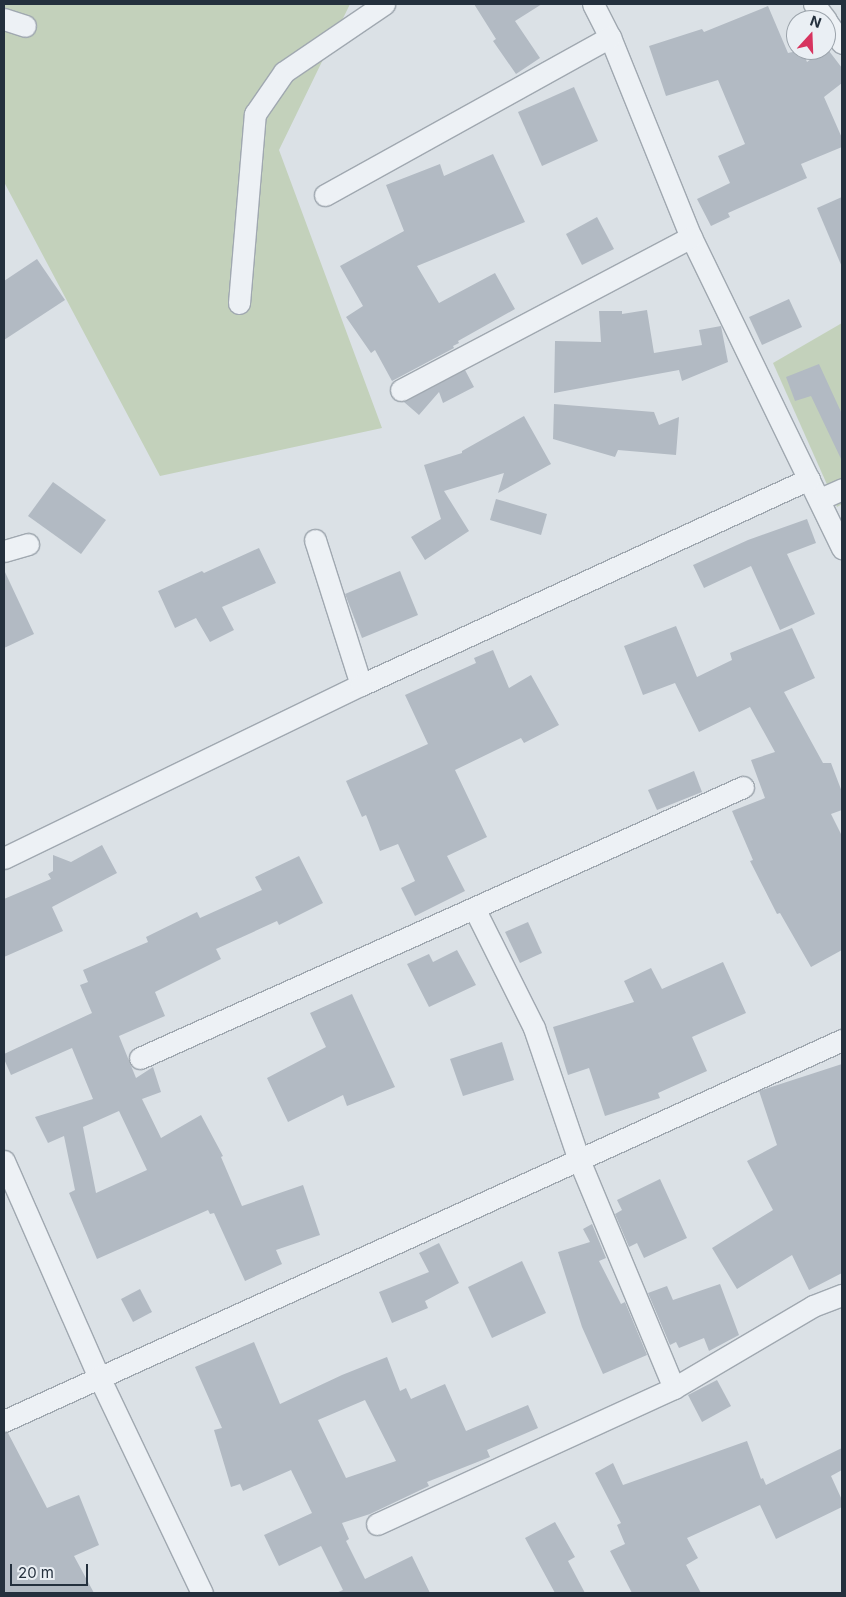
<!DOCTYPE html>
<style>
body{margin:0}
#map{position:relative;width:846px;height:1597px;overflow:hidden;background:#dbe1e6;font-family:Inter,sans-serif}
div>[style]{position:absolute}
.green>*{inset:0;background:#c3d1bb}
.building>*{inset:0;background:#b2bac3}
.roads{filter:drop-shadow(1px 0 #a0a8b0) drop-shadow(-1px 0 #a0a8b0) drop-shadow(0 1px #a0a8b0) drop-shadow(0 -1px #a0a8b0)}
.minor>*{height:21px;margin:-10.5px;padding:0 10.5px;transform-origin:10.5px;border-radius:10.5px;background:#edf1f5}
span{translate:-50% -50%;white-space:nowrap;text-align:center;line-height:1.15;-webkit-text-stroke:4px #eaeff4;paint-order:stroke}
.frame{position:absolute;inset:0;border:5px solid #24303d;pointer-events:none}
.north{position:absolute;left:786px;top:10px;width:50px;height:50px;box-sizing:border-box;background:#eaeff4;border:1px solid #9ba3ab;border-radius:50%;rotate:20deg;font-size:14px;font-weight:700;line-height:20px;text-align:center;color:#24303d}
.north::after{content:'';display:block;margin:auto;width:18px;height:22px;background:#d7345f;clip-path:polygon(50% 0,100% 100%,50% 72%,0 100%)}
.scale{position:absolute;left:10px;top:1564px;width:78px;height:22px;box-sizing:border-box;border:2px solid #24303d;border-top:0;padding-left:6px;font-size:15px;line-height:18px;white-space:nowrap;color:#24303d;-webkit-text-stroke:4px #eaeff4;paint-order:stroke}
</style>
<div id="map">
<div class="green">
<div style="clip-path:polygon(4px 4px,350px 4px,279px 150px,382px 428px,160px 476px,4px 182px)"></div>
<div style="clip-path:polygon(842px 323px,842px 504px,837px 507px,773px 363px)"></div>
</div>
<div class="building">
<div style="clip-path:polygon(474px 4px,542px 4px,515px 21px,540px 58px,516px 74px,493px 41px,496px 39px)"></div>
<div style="clip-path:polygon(768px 6px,788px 53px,802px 50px,807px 62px,823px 50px,826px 50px,826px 47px,842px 68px,842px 83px,824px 97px,842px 138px,842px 147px,801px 164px,807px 178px,728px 213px,730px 217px,711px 226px,697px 199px,730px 183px,718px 156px,745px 144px,718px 80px,666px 96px,649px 46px,702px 29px,704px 32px)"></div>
<div style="clip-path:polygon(574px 87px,598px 141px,542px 166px,518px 112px)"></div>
<div style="clip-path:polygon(493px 154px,525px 222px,417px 266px,439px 303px,495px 273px,515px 309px,458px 341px,459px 343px,453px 346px,454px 348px,392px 381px,375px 350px,371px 353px,346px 317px,363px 306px,340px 266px,404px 231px,386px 185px,440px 164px,444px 176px)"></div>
<div style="clip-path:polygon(842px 197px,842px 267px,817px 208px)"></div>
<div style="clip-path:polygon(597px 217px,614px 249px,582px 265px,566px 234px)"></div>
<div style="clip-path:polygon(37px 259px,65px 300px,4px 340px,4px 281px)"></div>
<div style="clip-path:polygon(789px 299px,802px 327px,762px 345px,749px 317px)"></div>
<div style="clip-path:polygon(647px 310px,654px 353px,702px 345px,699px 330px,721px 326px,728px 362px,682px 381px,679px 370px,554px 393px,555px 341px,601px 342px,599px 311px,622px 311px,622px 314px)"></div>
<div style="clip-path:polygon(819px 364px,842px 414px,842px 461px,811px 396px,795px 401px,786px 377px)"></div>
<div style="clip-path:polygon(465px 370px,474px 387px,443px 403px,439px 392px,419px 415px,404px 402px)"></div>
<div style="clip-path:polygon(554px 404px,654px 412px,659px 425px,679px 417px,676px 455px,618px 450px,615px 457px,553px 439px)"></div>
<div style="clip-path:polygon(524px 416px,551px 464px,498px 493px,504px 473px,444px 491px,469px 531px,425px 560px,411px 537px,441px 519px,424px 465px,462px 453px,462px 451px)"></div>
<div style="clip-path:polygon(53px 482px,106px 520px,81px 554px,28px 516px)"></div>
<div style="clip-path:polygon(496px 499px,547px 514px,541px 535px,490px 520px)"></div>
<div style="clip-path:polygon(807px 519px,816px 543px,787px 554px,815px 614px,780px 630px,751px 566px,704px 588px,693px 565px,748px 540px)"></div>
<div style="clip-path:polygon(259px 548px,276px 583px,222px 607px,234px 630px,210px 642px,196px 618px,175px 628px,158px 591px,202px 571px,204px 573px)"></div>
<div style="clip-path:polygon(4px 570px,34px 634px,4px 648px)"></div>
<div style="clip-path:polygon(400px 571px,418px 615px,362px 638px,345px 594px)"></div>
<div style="clip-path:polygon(676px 626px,697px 677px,732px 660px,730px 653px,792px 628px,815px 678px,784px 692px,823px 763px,831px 763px,842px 792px,842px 810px,831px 814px,842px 836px,842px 950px,811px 967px,780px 913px,777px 914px,750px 861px,753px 860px,732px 811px,765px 798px,751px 760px,775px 752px,750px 707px,699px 732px,675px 683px,643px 695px,624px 646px)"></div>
<div style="clip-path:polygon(493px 650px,509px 688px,531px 675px,559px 725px,524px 743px,521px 738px,455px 770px,487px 837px,447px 856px,465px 891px,415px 916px,401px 888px,415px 881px,398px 844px,380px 851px,366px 815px,362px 817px,346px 781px,428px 744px,405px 695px,476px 663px,474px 658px)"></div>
<div style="clip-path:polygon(694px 771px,702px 792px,657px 810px,648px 790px)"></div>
<div style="clip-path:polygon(102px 845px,117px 873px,52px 907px,63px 931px,4px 957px,4px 899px,51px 879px,48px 874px,53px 871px,53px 855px,71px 862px)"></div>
<div style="clip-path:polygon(evenodd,299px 856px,323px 903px,279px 925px,277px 921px,216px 949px,221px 959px,155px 992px,165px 1016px,119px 1036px,136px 1078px,153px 1067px,161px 1092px,142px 1099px,161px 1138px,201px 1115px,223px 1156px,221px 1157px,242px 1206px,303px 1185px,320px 1235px,276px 1250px,282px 1264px,245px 1281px,214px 1213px,210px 1214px,208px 1210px,97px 1259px,69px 1193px,75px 1190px,64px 1136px,48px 1143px,35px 1117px,93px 1099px,72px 1048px,11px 1075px,4px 1059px,4px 1054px,92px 1013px,80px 985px,88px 982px,83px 970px,148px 942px,146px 937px,197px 912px,200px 918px,262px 890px,255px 877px,299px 856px,119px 1111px,147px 1170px,96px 1193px,83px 1127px,119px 1111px)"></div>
<div style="clip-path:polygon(528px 922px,542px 953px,520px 963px,505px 932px)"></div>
<div style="clip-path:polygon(457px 950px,476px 985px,429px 1007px,407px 964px,429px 954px,433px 962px)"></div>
<div style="clip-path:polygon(723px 962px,746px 1013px,692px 1037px,707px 1071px,658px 1093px,660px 1098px,605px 1116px,589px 1068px,568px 1075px,553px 1027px,634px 1002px,624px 981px,651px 968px,662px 989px)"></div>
<div style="clip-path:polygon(352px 994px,395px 1087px,347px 1106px,343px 1095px,288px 1122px,267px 1078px,326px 1047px,310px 1013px)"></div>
<div style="clip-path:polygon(502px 1042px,514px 1080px,463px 1096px,450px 1059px)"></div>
<div style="clip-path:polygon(842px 1064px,842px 1273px,809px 1290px,792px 1255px,737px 1289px,712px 1248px,773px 1210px,747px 1161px,777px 1145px,759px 1091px)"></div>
<div style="clip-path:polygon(660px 1179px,687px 1238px,644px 1258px,637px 1243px,629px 1247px,615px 1214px,622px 1210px,617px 1200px)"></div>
<div style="clip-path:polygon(592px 1224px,606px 1258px,599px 1261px,621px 1304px,625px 1302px,647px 1355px,603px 1374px,582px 1327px,558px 1252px,590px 1242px,583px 1229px)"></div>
<div style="clip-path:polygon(439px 1243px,459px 1283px,425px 1301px,428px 1308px,392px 1323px,379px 1292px,429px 1272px,419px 1253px)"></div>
<div style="clip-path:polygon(522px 1261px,546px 1313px,492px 1338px,468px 1287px)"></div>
<div style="clip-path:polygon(720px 1284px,739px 1335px,709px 1351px,704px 1338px,679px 1348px,676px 1342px,670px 1345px,648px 1293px,667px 1286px,673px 1300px)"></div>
<div style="clip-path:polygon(140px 1289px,152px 1312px,133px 1322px,121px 1299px)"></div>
<div style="clip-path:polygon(evenodd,254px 1342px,280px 1404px,342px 1375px,387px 1357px,400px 1391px,406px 1388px,411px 1399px,445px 1384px,466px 1431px,528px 1405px,538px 1428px,487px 1450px,490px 1457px,427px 1482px,429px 1486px,370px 1514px,342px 1523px,349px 1539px,346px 1541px,365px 1579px,412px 1556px,430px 1593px,336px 1593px,343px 1590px,321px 1546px,279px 1566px,264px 1535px,312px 1513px,291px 1470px,243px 1491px,240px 1484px,231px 1487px,214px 1430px,222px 1428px,195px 1367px,254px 1342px,365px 1400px,396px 1461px,346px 1478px,318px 1420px,365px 1400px)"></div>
<div style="clip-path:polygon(717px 1380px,731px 1406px,702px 1422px,688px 1395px)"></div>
<div style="clip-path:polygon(4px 1433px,8px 1433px,47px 1508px,79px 1495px,99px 1545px,74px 1556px,94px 1593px,4px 1593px)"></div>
<div style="clip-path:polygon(747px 1441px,761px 1479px,763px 1478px,766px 1485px,842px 1448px,842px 1470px,831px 1476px,842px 1500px,842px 1507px,776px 1539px,760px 1505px,687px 1538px,698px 1558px,686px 1565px,701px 1593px,632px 1593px,610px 1551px,625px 1544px,617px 1525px,621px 1523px,595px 1473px,613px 1463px,623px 1485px)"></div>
<div style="clip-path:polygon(555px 1522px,575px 1557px,568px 1561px,585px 1593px,555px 1593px,525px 1538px)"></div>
</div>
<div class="roads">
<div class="minor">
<div style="left:593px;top:4px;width:37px;rotate:63deg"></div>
<div style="left:610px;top:37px;width:216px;rotate:68deg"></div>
<div style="left:691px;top:237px;width:346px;rotate:64.1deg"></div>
<div style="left:814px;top:4px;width:20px;rotate:53deg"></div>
<div style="left:4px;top:19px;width:22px;rotate:18deg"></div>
<div style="left:826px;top:21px;width:27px;rotate:54deg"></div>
<div style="left:325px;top:195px;width:326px;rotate:-29deg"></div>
<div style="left:239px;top:303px;width:190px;rotate:-85.2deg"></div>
<div style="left:255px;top:114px;width:51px;rotate:-55.4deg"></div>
<div style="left:284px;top:72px;width:121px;rotate:-34.2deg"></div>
<div style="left:401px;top:390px;width:328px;rotate:-27.8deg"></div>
<div style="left:820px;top:499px;width:24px;rotate:-24deg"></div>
<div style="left:315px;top:540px;width:152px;rotate:72.4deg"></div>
<div style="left:4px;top:551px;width:25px;rotate:-16deg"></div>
<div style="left:4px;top:858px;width:397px;rotate:-25.9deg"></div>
<div style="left:361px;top:685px;width:493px;rotate:-24.7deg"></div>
<div style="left:475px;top:910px;width:132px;rotate:63.4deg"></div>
<div style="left:534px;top:1028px;width:139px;rotate:71.2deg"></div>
<div style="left:579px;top:1160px;width:247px;rotate:67.4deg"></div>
<div style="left:140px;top:1058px;width:661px;rotate:-24.2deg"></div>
<div style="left:4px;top:1161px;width:236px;rotate:66.3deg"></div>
<div style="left:99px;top:1377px;width:239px;rotate:64.5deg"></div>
<div style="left:4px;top:1421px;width:921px;rotate:-24.45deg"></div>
<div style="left:377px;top:1524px;width:327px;rotate:-24.6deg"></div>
<div style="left:674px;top:1388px;width:161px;rotate:-30.5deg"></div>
<div style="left:813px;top:1306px;width:31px;rotate:-21deg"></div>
</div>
</div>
<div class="frame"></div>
<div class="north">N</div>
<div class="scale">20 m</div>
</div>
